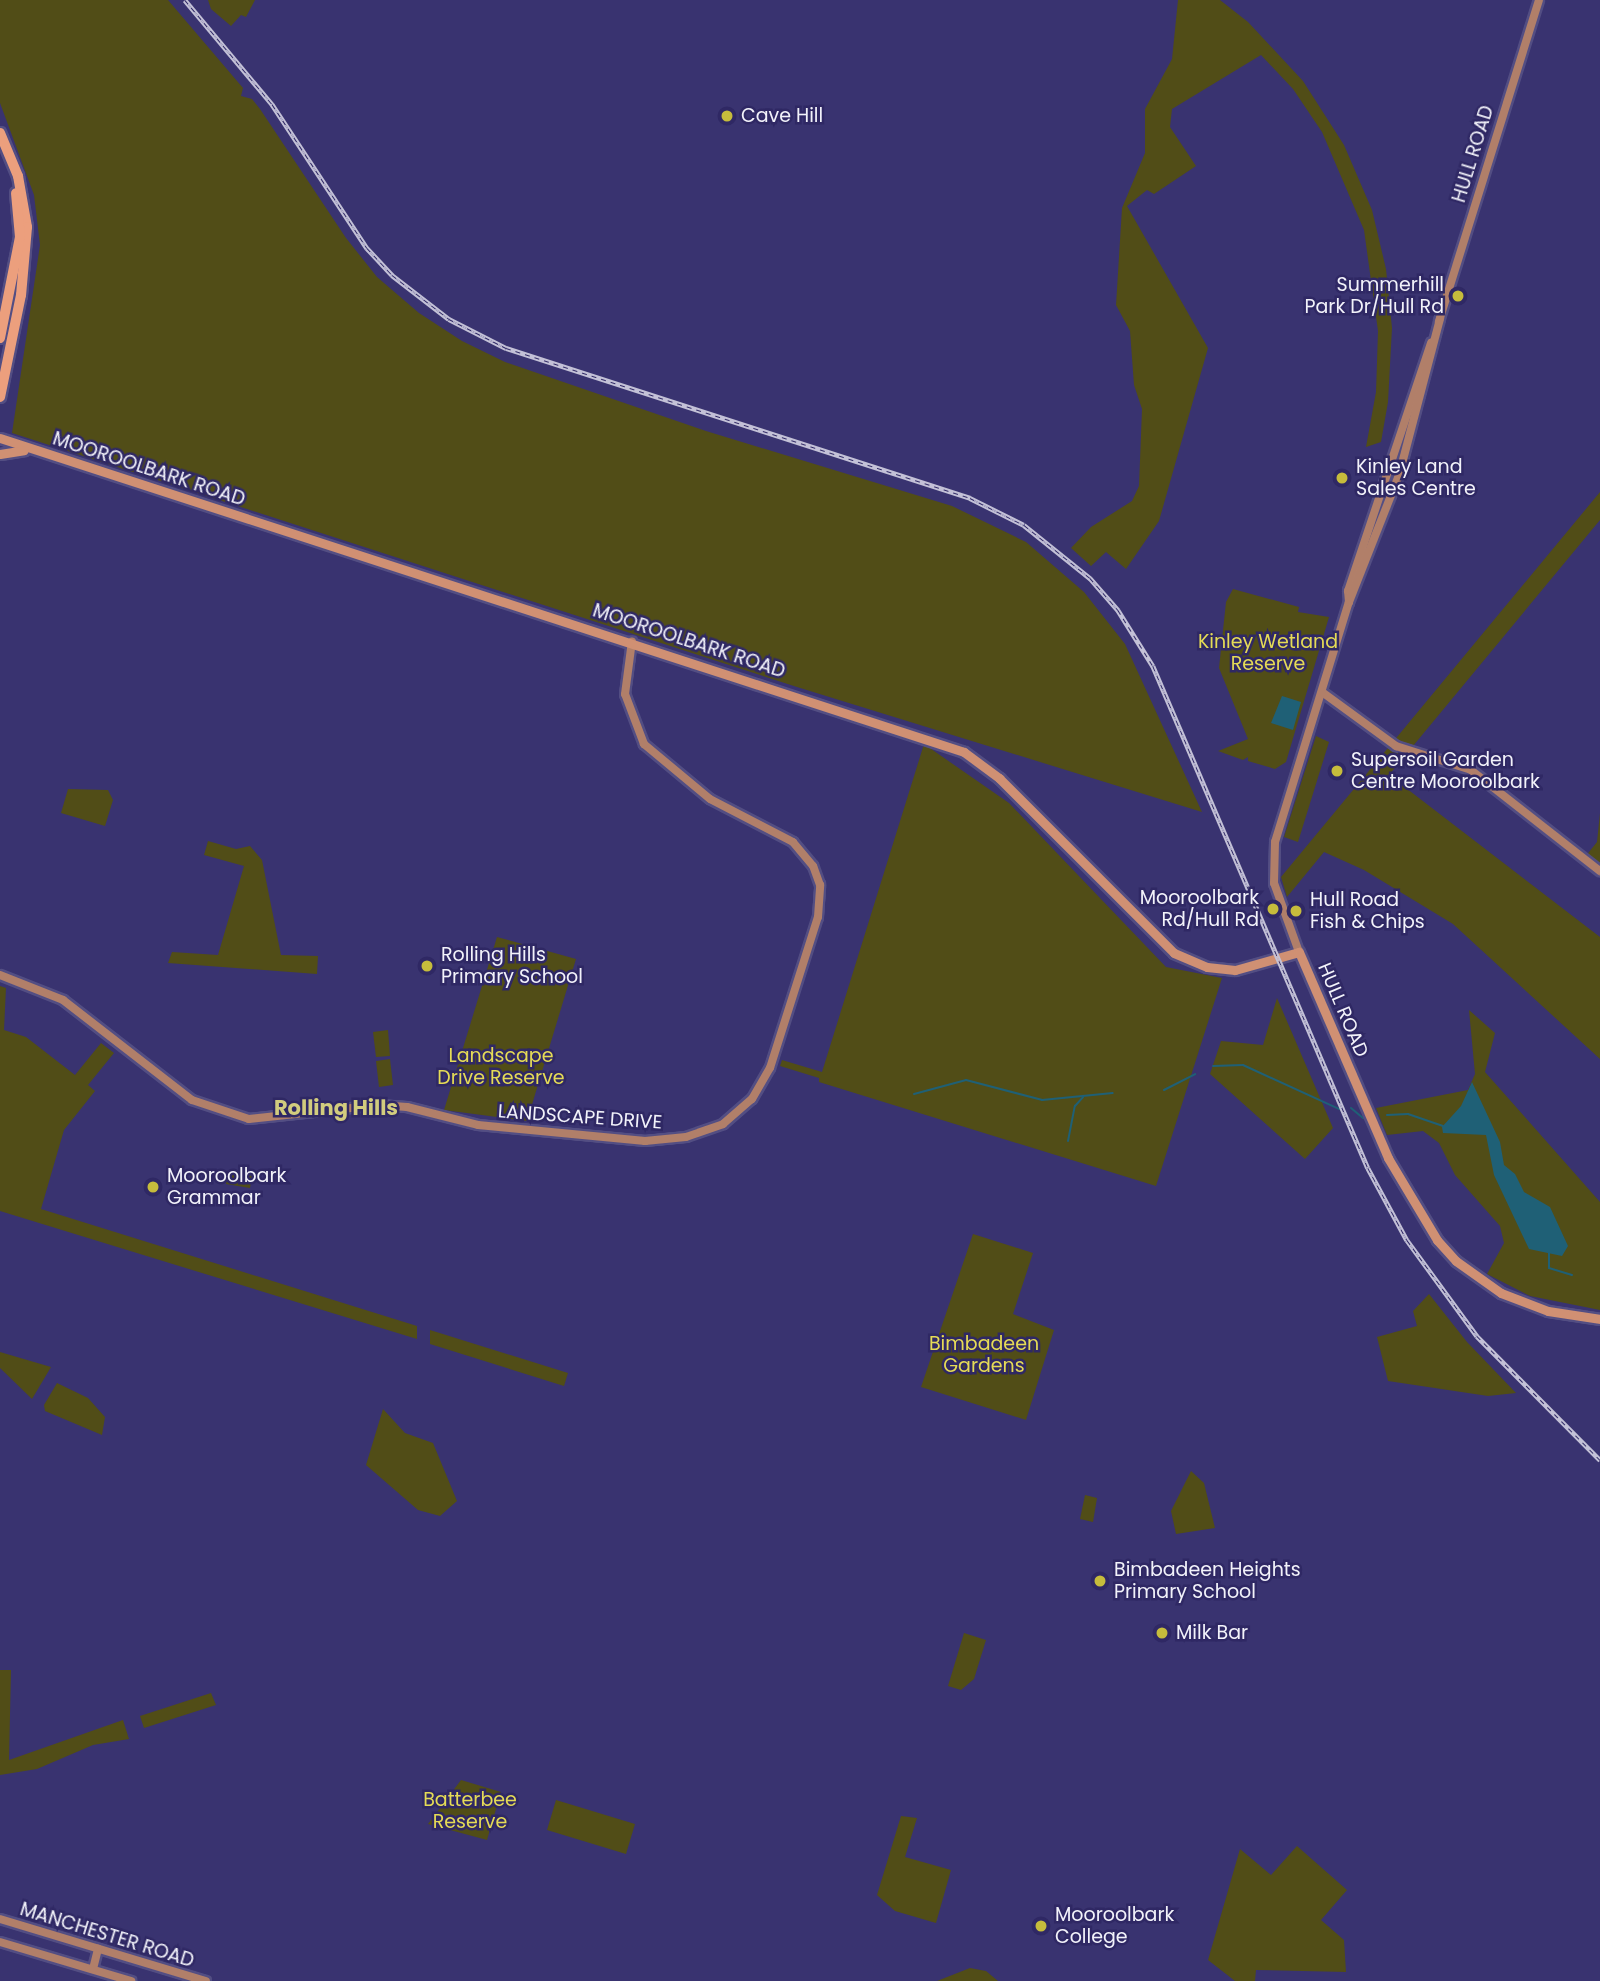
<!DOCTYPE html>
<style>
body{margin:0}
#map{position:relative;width:1600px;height:1981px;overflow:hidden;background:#393370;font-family:Poppins,sans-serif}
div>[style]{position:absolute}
.green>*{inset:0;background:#514d17}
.water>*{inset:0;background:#1f6076}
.stream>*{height:2px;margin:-1px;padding:0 1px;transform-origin:1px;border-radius:1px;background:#1f6076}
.roads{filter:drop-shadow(2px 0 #534e83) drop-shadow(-2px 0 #534e83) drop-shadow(0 2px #534e83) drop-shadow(0 -2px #534e83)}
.secondary>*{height:8px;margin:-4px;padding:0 4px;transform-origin:4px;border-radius:4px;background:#b17f69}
.primary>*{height:9px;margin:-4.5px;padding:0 4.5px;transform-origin:4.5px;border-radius:4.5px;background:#d09073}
.highway>*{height:10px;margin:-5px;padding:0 5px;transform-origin:5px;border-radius:5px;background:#ec9f7d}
.rail>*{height:4.5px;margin-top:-2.25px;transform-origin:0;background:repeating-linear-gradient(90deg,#2f2864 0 5px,#c3c1d7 0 10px);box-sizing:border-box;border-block:2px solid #c3c1d7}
.dots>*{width:19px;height:19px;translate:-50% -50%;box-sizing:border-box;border:4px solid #2f2864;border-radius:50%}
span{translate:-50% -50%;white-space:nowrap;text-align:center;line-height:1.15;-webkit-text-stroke:5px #2f2864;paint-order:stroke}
.poi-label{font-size:19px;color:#f2f2fa}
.left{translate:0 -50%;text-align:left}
.right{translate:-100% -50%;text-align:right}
.street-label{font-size:19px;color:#f2f2fa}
.park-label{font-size:19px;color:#e5db56}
.neighbourhood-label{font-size:21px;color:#d2cc7e;font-weight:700}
</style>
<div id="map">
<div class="green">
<div style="clip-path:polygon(0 0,168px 0,243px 88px,241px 96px,252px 99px,260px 109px,346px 238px,377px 277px,419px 313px,462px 341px,505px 362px,706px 431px,952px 506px,1026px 542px,1084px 592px,1125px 644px,1202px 812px,797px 687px,12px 433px,40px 245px,34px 195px,0 103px)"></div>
<div style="clip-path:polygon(208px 0,255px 0,246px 17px,241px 15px,231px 26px,211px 9px)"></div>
<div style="clip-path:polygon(1178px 0,1220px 0,1248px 22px,1303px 81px,1344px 145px,1372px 210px,1386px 269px,1392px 328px,1388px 402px,1381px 442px,1366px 447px,1376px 392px,1378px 331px,1364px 230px,1322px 132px,1293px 89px,1261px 55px,1172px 109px,1170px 127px,1196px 166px,1154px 194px,1147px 190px,1127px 206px,1208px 348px,1159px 521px,1126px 569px,1106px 552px,1091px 566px,1071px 548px,1091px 527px,1132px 501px,1139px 486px,1142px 409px,1134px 385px,1130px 331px,1116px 305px,1122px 208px,1145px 153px,1145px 109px,1172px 59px)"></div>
<div style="clip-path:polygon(1600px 492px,1600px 520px,1389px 775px,1600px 937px,1600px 1059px,1453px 924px,1364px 870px,1324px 852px,1287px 897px,1281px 877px)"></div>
<div style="clip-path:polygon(1233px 589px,1299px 607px,1298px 612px,1329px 617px,1286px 762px,1275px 769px,1248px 761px,1248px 757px,1243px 760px,1218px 751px,1248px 739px,1219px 668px,1226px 602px)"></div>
<div style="clip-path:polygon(1316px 736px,1329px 742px,1298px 842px,1284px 837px)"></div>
<div style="clip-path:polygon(924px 744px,1009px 803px,1166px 967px,1222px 978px,1156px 1186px,819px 1082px,819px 1078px,780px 1066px,782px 1060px,822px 1072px)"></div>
<div style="clip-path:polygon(68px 789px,108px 790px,113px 800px,105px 826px,61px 813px)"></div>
<div style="clip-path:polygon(1600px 813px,1600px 868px,1585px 857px,1597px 842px)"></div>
<div style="clip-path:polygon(208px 841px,236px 849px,250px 846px,262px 860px,281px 955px,318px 956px,317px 974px,168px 963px,172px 952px,218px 955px,244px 866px,204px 855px)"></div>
<div style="clip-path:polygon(497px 937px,576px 959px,527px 1121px,444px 1110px)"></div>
<div style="clip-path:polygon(0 986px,6px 988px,4px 1030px,26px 1037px,75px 1075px,101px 1043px,114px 1053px,88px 1085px,95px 1091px,64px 1130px,41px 1209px,417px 1326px,417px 1339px,0 1211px)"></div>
<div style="clip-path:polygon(1277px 998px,1333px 1128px,1305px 1159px,1210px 1074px,1221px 1041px,1263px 1045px)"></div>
<div style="clip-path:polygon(1469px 1010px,1495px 1033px,1485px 1072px,1600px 1202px,1600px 1310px,1530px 1296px,1487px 1274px,1504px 1243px,1500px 1226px,1455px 1175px,1439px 1143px,1423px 1131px,1387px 1135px,1376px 1108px,1468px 1090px,1475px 1074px)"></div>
<div style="clip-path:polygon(388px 1030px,390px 1056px,376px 1057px,373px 1032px)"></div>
<div style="clip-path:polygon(390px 1059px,393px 1085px,379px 1087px,376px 1061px)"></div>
<div style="clip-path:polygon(228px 1171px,252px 1176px,250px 1188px,226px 1184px)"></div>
<div style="clip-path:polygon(973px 1234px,1033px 1253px,1013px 1314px,1054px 1330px,1026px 1420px,921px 1387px)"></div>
<div style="clip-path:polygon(1429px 1294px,1467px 1342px,1516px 1393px,1488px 1396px,1388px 1381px,1377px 1337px,1417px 1326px,1413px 1311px)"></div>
<div style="clip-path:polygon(430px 1330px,568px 1373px,564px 1386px,430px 1344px)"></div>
<div style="clip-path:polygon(0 1352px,51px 1367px,32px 1399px,0 1368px)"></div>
<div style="clip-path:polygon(57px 1383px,88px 1398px,105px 1417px,102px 1435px,45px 1411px,44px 1405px)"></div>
<div style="clip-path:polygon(383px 1409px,405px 1433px,433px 1443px,457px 1501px,440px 1516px,418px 1510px,366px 1465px)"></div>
<div style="clip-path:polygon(1191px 1471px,1204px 1483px,1215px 1528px,1176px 1534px,1171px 1511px)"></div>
<div style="clip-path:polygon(1085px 1495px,1097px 1498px,1093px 1522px,1080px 1519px)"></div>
<div style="clip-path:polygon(964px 1633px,986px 1640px,974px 1679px,961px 1690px,948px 1686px)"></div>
<div style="clip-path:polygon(0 1670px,11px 1670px,9px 1760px,123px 1720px,129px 1739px,93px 1745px,37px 1769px,0 1775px)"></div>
<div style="clip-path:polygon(211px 1693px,216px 1705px,144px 1728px,140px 1716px)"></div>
<div style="clip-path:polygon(461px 1780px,501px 1792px,487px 1840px,428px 1824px)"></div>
<div style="clip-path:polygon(556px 1800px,635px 1824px,626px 1854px,547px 1830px)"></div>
<div style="clip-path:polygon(901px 1816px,917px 1818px,905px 1857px,951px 1870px,936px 1923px,895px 1911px,877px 1895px)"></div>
<div style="clip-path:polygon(1297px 1846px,1347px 1890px,1321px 1920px,1344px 1940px,1346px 1972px,1256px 1970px,1255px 1981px,1235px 1981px,1208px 1960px,1240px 1849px,1271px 1875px)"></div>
<div style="clip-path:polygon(970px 1968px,986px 1971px,998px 1981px,937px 1981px)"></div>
</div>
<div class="water">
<div style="clip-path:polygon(1282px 696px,1301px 702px,1293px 730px,1271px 723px)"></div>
<div style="clip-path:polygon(1472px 1082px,1500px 1142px,1504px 1165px,1515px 1174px,1524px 1192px,1550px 1207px,1568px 1246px,1562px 1256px,1529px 1249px,1494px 1175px,1486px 1135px,1443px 1133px,1442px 1127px,1461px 1106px)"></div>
</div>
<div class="stream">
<div style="left:1213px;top:1066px;width:30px;rotate:-2deg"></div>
<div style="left:1243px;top:1065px;width:106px;rotate:24.6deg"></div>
<div style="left:1164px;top:1090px;width:35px;rotate:-27deg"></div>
<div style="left:914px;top:1094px;width:54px;rotate:-15.1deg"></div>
<div style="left:966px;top:1080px;width:79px;rotate:14.7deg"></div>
<div style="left:1042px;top:1100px;width:71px;rotate:-5.6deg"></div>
<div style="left:1351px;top:1108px;width:16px;rotate:40deg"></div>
<div style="left:1387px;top:1115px;width:21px;rotate:-3deg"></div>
<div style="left:1408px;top:1114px;width:37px;rotate:19deg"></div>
<div style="left:1068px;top:1141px;width:36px;rotate:-79deg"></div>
<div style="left:1075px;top:1106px;width:12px;rotate:-48deg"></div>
<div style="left:1549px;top:1253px;width:15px;rotate:90deg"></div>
<div style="left:1549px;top:1268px;width:24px;rotate:17deg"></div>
</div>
<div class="roads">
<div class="secondary">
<div style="left:1439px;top:321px;width:336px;rotate:-72.7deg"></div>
<div style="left:1349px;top:602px;width:11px;rotate:-95deg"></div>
<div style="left:1348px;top:591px;width:262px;rotate:-71.5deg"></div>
<div style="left:1322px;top:692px;width:92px;rotate:36.1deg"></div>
<div style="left:1396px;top:746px;width:79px;rotate:17.7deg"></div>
<div style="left:1471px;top:770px;width:164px;rotate:38.1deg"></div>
<div style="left:1299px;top:952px;width:73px;rotate:-109.9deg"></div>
<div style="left:1274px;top:883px;width:41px;rotate:-88.6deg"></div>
<div style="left:1275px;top:842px;width:251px;rotate:-72.9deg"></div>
<div style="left:1349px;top:602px;width:136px;rotate:-68.5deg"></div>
<div style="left:1399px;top:475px;width:161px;rotate:-75.3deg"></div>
<div style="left:0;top:975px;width:68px;rotate:21.6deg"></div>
<div style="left:63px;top:1000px;width:163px;rotate:37.8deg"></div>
<div style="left:192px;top:1100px;width:60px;rotate:18.4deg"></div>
<div style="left:249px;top:1119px;width:131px;rotate:-6.1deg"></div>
<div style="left:379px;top:1105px;width:28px;rotate:4deg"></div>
<div style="left:407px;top:1107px;width:73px;rotate:14.2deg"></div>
<div style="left:478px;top:1125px;width:168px;rotate:5.5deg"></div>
<div style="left:645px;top:1141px;width:41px;rotate:-5.6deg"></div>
<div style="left:686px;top:1137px;width:39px;rotate:-19deg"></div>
<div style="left:723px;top:1124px;width:38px;rotate:-41deg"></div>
<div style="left:752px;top:1099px;width:36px;rotate:-60deg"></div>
<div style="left:770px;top:1068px;width:158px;rotate:-72.4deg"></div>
<div style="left:818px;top:917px;width:32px;rotate:-86deg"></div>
<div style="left:820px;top:885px;width:20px;rotate:-110deg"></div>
<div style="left:813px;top:866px;width:31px;rotate:-130deg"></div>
<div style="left:793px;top:842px;width:93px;rotate:-152.6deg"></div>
<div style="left:710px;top:799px;width:86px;rotate:-140.2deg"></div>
<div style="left:644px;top:744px;width:53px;rotate:-110.8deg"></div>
<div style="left:625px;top:694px;width:53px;rotate:-82.5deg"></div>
<div style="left:0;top:1919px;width:215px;rotate:16.8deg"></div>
<div style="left:0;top:1942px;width:137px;rotate:16.6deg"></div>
<div style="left:93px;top:1969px;width:21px;rotate:-76deg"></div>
</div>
<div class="primary">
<div style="left:0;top:438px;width:1014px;rotate:18.04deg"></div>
<div style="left:964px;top:752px;width:44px;rotate:36.6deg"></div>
<div style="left:999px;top:778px;width:247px;rotate:45deg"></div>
<div style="left:1174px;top:953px;width:36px;rotate:23deg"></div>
<div style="left:1207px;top:967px;width:28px;rotate:6deg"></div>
<div style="left:1235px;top:970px;width:66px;rotate:-15.7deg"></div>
<div style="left:1299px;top:952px;width:224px;rotate:66.6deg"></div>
<div style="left:1388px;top:1158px;width:96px;rotate:59.1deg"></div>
<div style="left:1437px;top:1240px;width:28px;rotate:48deg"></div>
<div style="left:1456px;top:1261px;width:55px;rotate:35.4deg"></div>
<div style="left:1501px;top:1293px;width:50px;rotate:21deg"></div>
<div style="left:1548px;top:1311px;width:53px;rotate:8.7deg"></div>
<div style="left:0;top:454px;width:24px;rotate:-9deg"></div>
</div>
<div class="highway">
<div style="left:0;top:133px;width:47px;rotate:67.3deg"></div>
<div style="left:18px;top:176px;width:52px;rotate:80deg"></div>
<div style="left:27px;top:227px;width:68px;rotate:95deg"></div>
<div style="left:21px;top:295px;width:104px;rotate:101.6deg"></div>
<div style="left:0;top:338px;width:103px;rotate:-78.8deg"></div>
<div style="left:20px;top:237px;width:44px;rotate:-95.2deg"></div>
</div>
</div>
<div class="rail">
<div style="left:185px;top:0;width:136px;rotate:50.1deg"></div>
<div style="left:272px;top:104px;width:173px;rotate:56.6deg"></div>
<div style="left:367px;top:248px;width:37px;rotate:47deg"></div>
<div style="left:392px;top:275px;width:72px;rotate:37.7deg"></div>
<div style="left:449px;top:319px;width:64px;rotate:27deg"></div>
<div style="left:506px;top:348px;width:488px;rotate:17.9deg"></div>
<div style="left:970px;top:498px;width:60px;rotate:26.6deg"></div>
<div style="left:1024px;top:525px;width:85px;rotate:38.8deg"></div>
<div style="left:1090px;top:578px;width:43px;rotate:48.8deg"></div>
<div style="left:1118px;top:610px;width:66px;rotate:58deg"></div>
<div style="left:1153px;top:666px;width:546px;rotate:66.82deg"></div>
<div style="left:1368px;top:1168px;width:82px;rotate:61.6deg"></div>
<div style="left:1407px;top:1240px;width:119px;rotate:53.9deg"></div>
<div style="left:1477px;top:1336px;width:175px;rotate:45.2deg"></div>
</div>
<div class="dots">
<div style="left:727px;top:116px;background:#c6bc3c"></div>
<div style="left:1458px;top:296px;background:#c6bc3c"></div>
<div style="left:1342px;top:478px;background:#c6bc3c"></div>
<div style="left:1337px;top:771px;background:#c6bc3c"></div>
<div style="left:1273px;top:909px;background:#c6bc3c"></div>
<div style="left:1296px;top:911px;background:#c6bc3c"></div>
<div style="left:427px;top:966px;background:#c6bc3c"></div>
<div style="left:153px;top:1187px;background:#c6bc3c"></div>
<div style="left:1100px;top:1581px;background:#c6bc3c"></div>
<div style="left:1162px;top:1633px;background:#c6bc3c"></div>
<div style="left:1041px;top:1926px;background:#c6bc3c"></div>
</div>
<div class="poi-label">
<span class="left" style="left:741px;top:116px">Cave Hill</span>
<span class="right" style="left:1444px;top:296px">Summerhill<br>Park Dr/Hull Rd</span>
<span class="left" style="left:1356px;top:478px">Kinley Land<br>Sales Centre</span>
<span class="left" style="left:1351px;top:771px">Supersoil Garden<br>Centre Mooroolbark</span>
<span class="right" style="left:1259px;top:909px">Mooroolbark<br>Rd/Hull Rd</span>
<span class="left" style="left:1310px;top:911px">Hull Road<br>Fish &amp; Chips</span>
<span class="left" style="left:441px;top:966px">Rolling Hills<br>Primary School</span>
<span class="left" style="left:167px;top:1187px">Mooroolbark<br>Grammar</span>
<span class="left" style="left:1114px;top:1581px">Bimbadeen Heights<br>Primary School</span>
<span class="left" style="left:1176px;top:1633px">Milk Bar</span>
<span class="left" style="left:1055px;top:1926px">Mooroolbark<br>College</span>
</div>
<div class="street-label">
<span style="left:1473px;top:154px;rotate:-73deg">HULL ROAD</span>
<span style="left:149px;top:469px;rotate:18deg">MOOROOLBARK ROAD</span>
<span style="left:689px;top:641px;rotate:18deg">MOOROOLBARK ROAD</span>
<span style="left:1343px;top:1010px;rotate:67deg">HULL ROAD</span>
<span style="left:580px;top:1117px;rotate:4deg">LANDSCAPE DRIVE</span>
<span style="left:107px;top:1935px;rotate:17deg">MANCHESTER ROAD</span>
</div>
<div class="park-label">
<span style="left:1268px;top:653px">Kinley Wetland<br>Reserve</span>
<span style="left:501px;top:1067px">Landscape<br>Drive Reserve</span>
<span style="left:984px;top:1355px">Bimbadeen<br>Gardens</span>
<span style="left:470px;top:1811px">Batterbee<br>Reserve</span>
</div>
<div class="neighbourhood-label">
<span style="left:336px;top:1108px">Rolling Hills</span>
</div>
</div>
